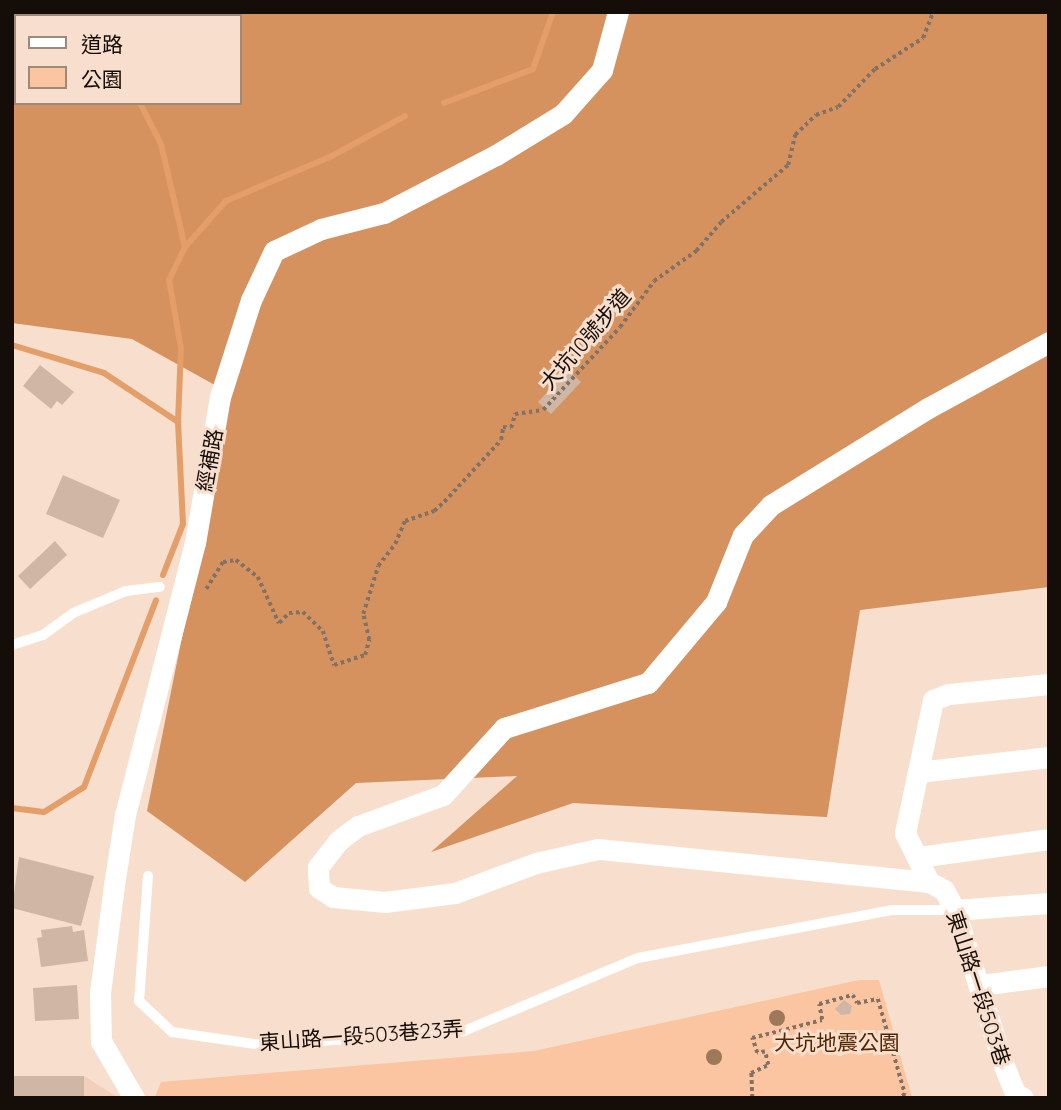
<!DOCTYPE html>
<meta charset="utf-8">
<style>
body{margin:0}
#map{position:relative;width:1061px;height:1110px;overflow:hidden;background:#f8decc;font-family:Quicksand,"Noto Sans TC",sans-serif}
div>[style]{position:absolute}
.built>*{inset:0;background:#f0d0ba}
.green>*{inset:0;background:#fac5a0}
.forest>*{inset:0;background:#d5915e}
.stream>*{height:6px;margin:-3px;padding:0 3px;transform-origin:3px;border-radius:3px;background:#e39e6a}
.building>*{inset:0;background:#cfb6a5}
.path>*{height:3.5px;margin-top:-1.75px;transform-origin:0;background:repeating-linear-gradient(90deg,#827165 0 3.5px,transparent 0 7px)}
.service>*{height:10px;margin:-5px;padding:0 5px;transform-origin:5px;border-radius:5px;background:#fff}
.minor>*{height:21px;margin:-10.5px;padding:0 10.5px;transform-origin:10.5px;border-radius:10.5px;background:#fff}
.trees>*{width:16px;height:16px;margin:-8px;border-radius:50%;background:#9d795c}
span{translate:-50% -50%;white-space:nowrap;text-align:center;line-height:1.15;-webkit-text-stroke:6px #f8decc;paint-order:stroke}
.street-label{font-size:21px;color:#150d07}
.park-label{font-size:21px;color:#522700}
.frame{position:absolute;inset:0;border:14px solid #150d07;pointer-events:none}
.legend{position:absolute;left:14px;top:14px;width:228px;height:91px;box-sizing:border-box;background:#f8decc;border:2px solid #9d8a7d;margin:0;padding:9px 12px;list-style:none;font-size:21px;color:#150d07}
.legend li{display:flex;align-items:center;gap:14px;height:35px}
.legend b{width:35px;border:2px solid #9d8a7d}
</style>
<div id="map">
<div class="built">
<div style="clip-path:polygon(12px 1076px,84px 1076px,119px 1098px,12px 1098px)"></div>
</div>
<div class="green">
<div style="clip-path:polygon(859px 980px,879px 980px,912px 1098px,155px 1097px,161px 1082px,534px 1051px)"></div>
</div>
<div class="forest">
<div style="clip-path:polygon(evenodd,12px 12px,1049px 12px,1049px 587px,860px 610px,827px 817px,573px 803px,431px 852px,517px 776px,356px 783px,245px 882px,147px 811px,231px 394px,132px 339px,12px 323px,12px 12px,16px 16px,240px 16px,240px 103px,16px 103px,16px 16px)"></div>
</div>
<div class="stream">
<div style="left:95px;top:12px;width:4px;rotate:63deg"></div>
<div style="left:140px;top:103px;width:46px;rotate:62.9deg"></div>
<div style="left:161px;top:144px;width:106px;rotate:76.9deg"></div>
<div style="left:444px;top:103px;width:95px;rotate:-20.9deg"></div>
<div style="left:533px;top:69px;width:60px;rotate:-70.7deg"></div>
<div style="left:12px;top:345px;width:96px;rotate:16.9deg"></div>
<div style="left:104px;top:373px;width:89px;rotate:33.5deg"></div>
<div style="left:163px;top:575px;width:55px;rotate:-68.6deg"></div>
<div style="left:183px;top:524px;width:102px;rotate:-92.8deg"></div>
<div style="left:178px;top:422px;width:74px;rotate:-87.7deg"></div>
<div style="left:181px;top:348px;width:69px;rotate:-100deg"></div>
<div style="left:169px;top:280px;width:37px;rotate:-64deg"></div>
<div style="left:185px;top:247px;width:62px;rotate:-48.3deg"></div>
<div style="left:226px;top:201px;width:115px;rotate:-23deg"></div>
<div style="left:332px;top:156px;width:83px;rotate:-28.7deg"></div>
<div style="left:12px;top:808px;width:32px;rotate:7deg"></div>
<div style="left:44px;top:812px;width:47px;rotate:-32deg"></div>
<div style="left:84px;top:787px;width:200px;rotate:-68.9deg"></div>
</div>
<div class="building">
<div style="clip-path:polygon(40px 365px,74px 392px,62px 405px,57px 401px,51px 409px,23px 386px)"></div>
<div style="clip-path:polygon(568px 370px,581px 382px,551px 414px,538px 402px)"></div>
<div style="clip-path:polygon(63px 475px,120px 500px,103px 538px,46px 514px)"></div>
<div style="clip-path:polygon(55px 541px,67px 555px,30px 589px,18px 576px)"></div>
<div style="clip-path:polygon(19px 857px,94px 876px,81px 926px,12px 908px)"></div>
<div style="clip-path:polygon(72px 926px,73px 932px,84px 930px,88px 961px,41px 967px,37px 938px,42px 937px,41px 930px)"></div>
<div style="clip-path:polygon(77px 985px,79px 1019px,35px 1021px,33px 988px)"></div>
<div style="clip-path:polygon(844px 1000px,852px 1006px,850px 1014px,841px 1015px,835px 1009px)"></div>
<div style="clip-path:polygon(12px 1076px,84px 1076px,84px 1098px,12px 1098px)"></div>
</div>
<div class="path">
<div style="left:206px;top:589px;width:32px;rotate:-58deg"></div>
<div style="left:223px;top:562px;width:13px;rotate:-9deg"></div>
<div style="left:236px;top:560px;width:28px;rotate:38deg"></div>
<div style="left:258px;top:577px;width:51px;rotate:65.5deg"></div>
<div style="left:279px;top:623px;width:14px;rotate:-45deg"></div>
<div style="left:289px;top:613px;width:14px;rotate:-4deg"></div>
<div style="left:303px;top:612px;width:28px;rotate:44deg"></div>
<div style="left:323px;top:631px;width:36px;rotate:72deg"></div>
<div style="left:334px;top:665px;width:33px;rotate:-18deg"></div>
<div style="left:365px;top:655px;width:16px;rotate:-75deg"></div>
<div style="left:369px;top:640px;width:27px;rotate:-103deg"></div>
<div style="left:363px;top:614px;width:50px;rotate:-72.6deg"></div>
<div style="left:378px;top:566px;width:28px;rotate:-52deg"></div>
<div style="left:395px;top:544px;width:25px;rotate:-67deg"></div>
<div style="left:405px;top:521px;width:31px;rotate:-19deg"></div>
<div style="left:434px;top:511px;width:13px;rotate:-42deg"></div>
<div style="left:444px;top:502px;width:84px;rotate:-47.4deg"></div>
<div style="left:501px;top:440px;width:13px;rotate:-81deg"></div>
<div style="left:503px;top:427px;width:8px;rotate:7deg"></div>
<div style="left:511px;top:428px;width:15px;rotate:-74deg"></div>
<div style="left:515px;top:414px;width:28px;rotate:-8deg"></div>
<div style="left:543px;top:410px;width:113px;rotate:-47.1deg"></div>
<div style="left:620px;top:327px;width:57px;rotate:-53.5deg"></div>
<div style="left:654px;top:281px;width:52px;rotate:-35.5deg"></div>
<div style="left:696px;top:251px;width:38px;rotate:-49deg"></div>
<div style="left:721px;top:222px;width:88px;rotate:-40.4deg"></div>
<div style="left:788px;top:165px;width:31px;rotate:-77deg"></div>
<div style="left:795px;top:135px;width:29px;rotate:-44deg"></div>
<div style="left:816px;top:115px;width:23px;rotate:-20deg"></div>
<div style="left:838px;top:107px;width:53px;rotate:-45.8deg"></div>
<div style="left:875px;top:69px;width:57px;rotate:-32.9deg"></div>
<div style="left:923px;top:38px;width:28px;rotate:-69deg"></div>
<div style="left:752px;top:1098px;width:25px;rotate:-92deg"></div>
<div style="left:751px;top:1073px;width:19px;rotate:-25deg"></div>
<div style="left:768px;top:1065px;width:13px;rotate:-103deg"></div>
<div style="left:765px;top:1052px;width:8px;rotate:173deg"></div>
<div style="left:757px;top:1053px;width:16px;rotate:-108deg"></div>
<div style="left:752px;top:1038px;width:72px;rotate:-14.4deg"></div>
<div style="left:822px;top:1020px;width:16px;rotate:-101deg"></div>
<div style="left:819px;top:1004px;width:35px;rotate:-15deg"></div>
<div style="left:853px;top:995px;width:9px;rotate:63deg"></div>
<div style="left:857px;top:1003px;width:21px;rotate:-11deg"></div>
<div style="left:878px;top:999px;width:99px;rotate:74.1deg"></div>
<div style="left:905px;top:1094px;width:6px;rotate:135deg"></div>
</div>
<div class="service">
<div style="left:12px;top:645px;width:33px;rotate:-18deg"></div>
<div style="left:43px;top:635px;width:37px;rotate:-36deg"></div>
<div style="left:73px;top:613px;width:57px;rotate:-22.5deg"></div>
<div style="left:126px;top:591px;width:34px;rotate:-7deg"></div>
<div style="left:148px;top:876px;width:125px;rotate:94.1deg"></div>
<div style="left:139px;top:1001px;width:45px;rotate:43.2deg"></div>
<div style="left:172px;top:1032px;width:90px;rotate:8.3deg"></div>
<div style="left:261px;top:1045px;width:203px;rotate:-3.9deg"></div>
<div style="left:464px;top:1031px;width:189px;rotate:-22.8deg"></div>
<div style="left:638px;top:958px;width:258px;rotate:-10.7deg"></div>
<div style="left:891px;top:910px;width:64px"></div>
</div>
<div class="minor">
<div style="left:918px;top:772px;width:132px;rotate:-6.5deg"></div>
<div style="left:918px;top:857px;width:132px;rotate:-7.8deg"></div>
<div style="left:929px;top:882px;width:55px;rotate:-116.1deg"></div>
<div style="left:905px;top:833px;width:136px;rotate:-78.1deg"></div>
<div style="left:933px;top:700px;width:17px;rotate:-21deg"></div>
<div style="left:949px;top:694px;width:100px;rotate:-5.7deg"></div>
<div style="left:955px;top:910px;width:94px;rotate:-4.3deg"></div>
<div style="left:981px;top:985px;width:69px;rotate:-7.5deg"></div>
<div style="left:134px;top:1098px;width:66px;rotate:-120.1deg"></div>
<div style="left:101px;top:1041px;width:48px;rotate:-91.2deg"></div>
<div style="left:100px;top:993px;width:109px;rotate:-82.6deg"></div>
<div style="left:114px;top:885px;width:71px;rotate:-81.1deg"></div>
<div style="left:125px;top:815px;width:281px;rotate:-75.6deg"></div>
<div style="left:195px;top:543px;width:148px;rotate:-80.3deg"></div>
<div style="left:220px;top:397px;width:102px;rotate:-72.3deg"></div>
<div style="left:251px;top:300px;width:54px;rotate:-64.9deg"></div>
<div style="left:274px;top:251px;width:52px;rotate:-25.1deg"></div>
<div style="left:321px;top:229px;width:65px;rotate:-14.3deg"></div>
<div style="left:384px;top:213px;width:126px;rotate:-27.4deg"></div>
<div style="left:496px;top:155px;width:79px;rotate:-31.5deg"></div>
<div style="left:563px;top:114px;width:59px;rotate:-48.4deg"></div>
<div style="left:602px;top:70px;width:60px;rotate:-74.6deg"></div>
<div style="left:1023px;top:1098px;width:9px;rotate:-148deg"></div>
<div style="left:1015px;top:1093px;width:35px;rotate:-112deg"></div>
<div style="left:1002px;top:1061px;width:158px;rotate:-107.3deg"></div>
<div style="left:955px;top:910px;width:23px;rotate:-119deg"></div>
<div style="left:944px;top:890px;width:17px;rotate:-152deg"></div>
<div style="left:929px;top:882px;width:333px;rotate:-174.3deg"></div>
<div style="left:598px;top:849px;width:64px;rotate:167.3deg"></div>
<div style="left:536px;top:863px;width:86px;rotate:159.7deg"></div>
<div style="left:455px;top:893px;width:71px;rotate:172.7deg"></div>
<div style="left:385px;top:902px;width:52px;rotate:-174.5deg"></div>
<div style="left:333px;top:897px;width:17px;rotate:-147deg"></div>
<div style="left:319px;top:888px;width:21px;rotate:-93deg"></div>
<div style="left:318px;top:867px;width:33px;rotate:-52deg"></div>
<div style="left:338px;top:841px;width:25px;rotate:-37deg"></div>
<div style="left:358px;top:826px;width:90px;rotate:-20deg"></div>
<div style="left:443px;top:795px;width:91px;rotate:-47.7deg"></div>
<div style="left:504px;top:728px;width:151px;rotate:-17.4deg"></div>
<div style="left:648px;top:683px;width:106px;rotate:-50deg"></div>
<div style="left:716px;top:602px;width:72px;rotate:-68.1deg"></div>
<div style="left:743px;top:535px;width:41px;rotate:-47deg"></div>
<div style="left:771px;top:505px;width:185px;rotate:-31.7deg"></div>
<div style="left:928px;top:408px;width:138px;rotate:-28.6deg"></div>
</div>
<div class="trees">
<div style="left:777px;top:1018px"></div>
<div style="left:714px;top:1057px"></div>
</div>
<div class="street-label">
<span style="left:585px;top:339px;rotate:-49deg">大坑10號步道</span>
<span style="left:209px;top:460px;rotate:-80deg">經補路</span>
<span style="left:979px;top:988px;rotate:72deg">東山路一段503巷</span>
<span style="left:361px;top:1035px;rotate:-4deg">東山路一段503巷23弄</span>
</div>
<div class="park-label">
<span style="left:837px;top:1042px">大坑地震公園</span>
</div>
<div class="frame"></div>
<ul class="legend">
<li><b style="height:9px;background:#fff"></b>道路</li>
<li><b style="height:19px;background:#fac5a0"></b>公園</li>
</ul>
</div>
